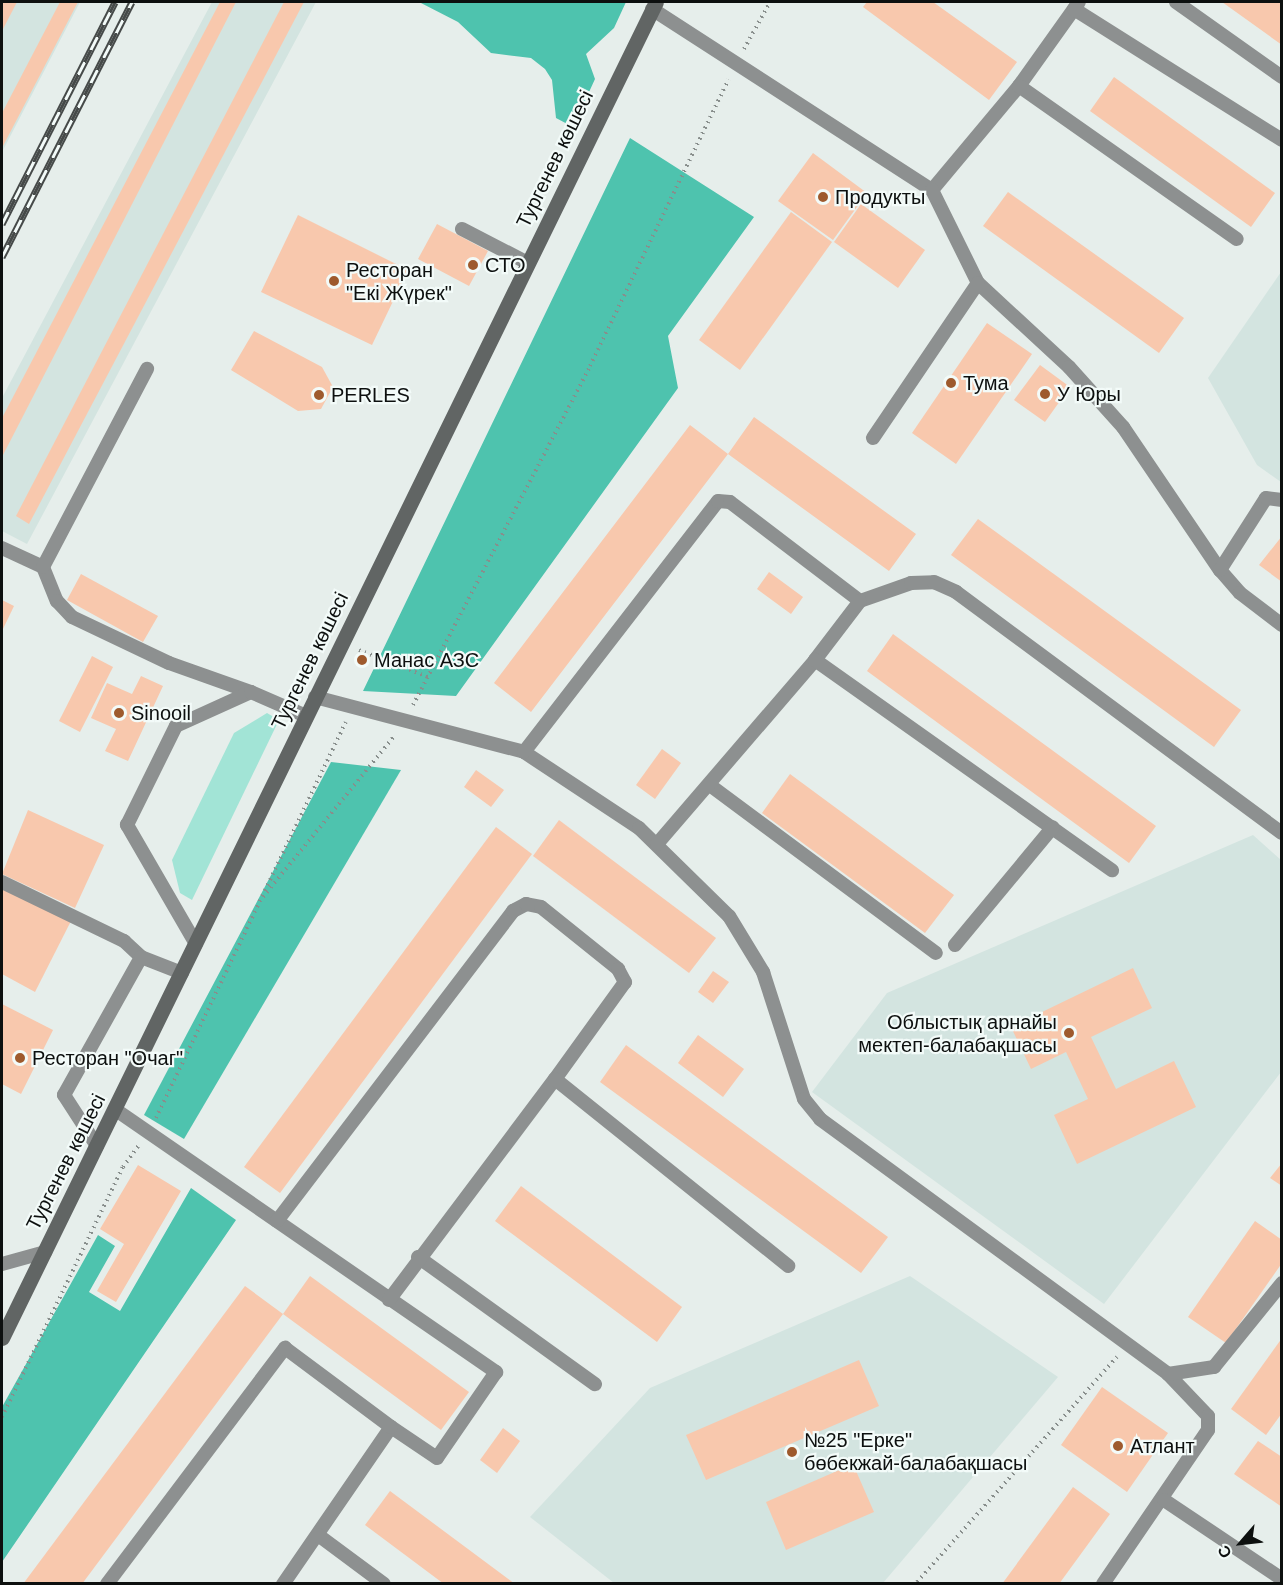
<!DOCTYPE html>
<meta charset="utf-8">
<style>
body{margin:0}
#map{position:relative;width:1283px;height:1585px;overflow:hidden;background:#e6eeeb;font-family:Helvetica,sans-serif}
div>[style]{position:absolute}
.built>*{inset:0;background:#d3e4e0}
.green>*{inset:0;background:#a2e4d6}
.forest>*{inset:0;background:#4ec3ae}
.building>*{inset:0;background:#f8c8ad}
.path>*{height:4px;margin-top:-2px;transform-origin:0;background:repeating-linear-gradient(90deg,#888e8c 0 1.5px,transparent 0 6px)}
.service>*{height:14px;margin:-7px;padding:0 7px;transform-origin:7px;border-radius:7px;background:#8d9090}
.secondary>*{height:15px;margin:-7.5px;padding:0 7.5px;transform-origin:7.5px;border-radius:7.5px;background:#616564}
.rail>*{height:7px;margin-top:-3.5px;transform-origin:0;background:repeating-linear-gradient(90deg,#f3fbf9 0 14px,#464a49 0 28px);box-sizing:border-box;border-block:2px solid #464a49}
.dots>*{width:16px;height:16px;translate:-50% -50%;box-sizing:border-box;border:3px solid #f3fbf9;border-radius:50%}
span{translate:-50% -50%;white-space:nowrap;text-align:center;line-height:1.15;-webkit-text-stroke:4.5px #f3fbf9;paint-order:stroke}
.street-label{font-size:20px;color:#0d100f}
.poi-label{font-size:20px;color:#0d100f}
.left{translate:0 -50%;text-align:left}
.right{translate:-100% -50%;text-align:right}
.frame{position:absolute;inset:0;border:3px solid #0d100f;pointer-events:none}
.north{position:absolute;left:1211px;top:1513px;width:60px;height:60px;-webkit-text-stroke:4px #f3fbf9;paint-order:stroke;rotate:242deg;font-size:16px;font-weight:700;line-height:24px;text-align:center;color:#0d100f}
.north::after{content:'';display:block;margin:auto;width:21px;height:27px;background:#0d100f;clip-path:polygon(50% 0,100% 100%,50% 72%,0 100%)}
</style>
<div id="map">
<div class="built">
<div style="clip-path:polygon(2px 2px,80px 2px,2px 152px)"></div>
<div style="clip-path:polygon(212px 2px,316px 2px,27px 544px,2px 531px,2px 398px)"></div>
<div style="clip-path:polygon(1281px 272px,1281px 482px,1257px 465px,1208px 378px)"></div>
<div style="clip-path:polygon(1253px 835px,1281px 860px,1281px 1072px,1104px 1304px,812px 1092px,887px 993px)"></div>
<div style="clip-path:polygon(910px 1276px,1058px 1377px,883px 1583px,614px 1583px,530px 1517px,650px 1388px)"></div>
</div>
<div class="green">
<div style="clip-path:polygon(267px 713px,279px 720px,192px 900px,180px 893px,172px 860px,234px 733px)"></div>
</div>
<div class="forest">
<div style="clip-path:polygon(419px 2px,626px 2px,614px 28px,586px 54px,595px 79px,573px 127px,556px 118px,552px 80px,545px 69px,531px 58px,491px 53px,458px 22px)"></div>
<div style="clip-path:polygon(630px 138px,754px 217px,668px 336px,678px 388px,456px 696px,363px 691px)"></div>
<div style="clip-path:polygon(331px 762px,401px 770px,184px 1139px,144px 1115px)"></div>
<div style="clip-path:polygon(191px 1188px,236px 1220px,2px 1562px,2px 1407px,98px 1235px,115px 1246px,89px 1292px,120px 1311px)"></div>
</div>
<div class="building">
<div style="clip-path:polygon(2px 2px,17px 2px,2px 31px)"></div>
<div style="clip-path:polygon(60px 2px,78px 2px,2px 148px,2px 113px)"></div>
<div style="clip-path:polygon(220px 2px,236px 2px,2px 457px,2px 418px)"></div>
<div style="clip-path:polygon(284px 2px,304px 2px,29px 524px,16px 516px)"></div>
<div style="clip-path:polygon(867px 2px,933px 2px,1017px 62px,989px 100px,863px 7px)"></div>
<div style="clip-path:polygon(1222px 2px,1282px 2px,1282px 45px)"></div>
<div style="clip-path:polygon(1114px 77px,1275px 193px,1251px 227px,1090px 111px)"></div>
<div style="clip-path:polygon(813px 153px,867px 193px,833px 240px,778px 201px)"></div>
<div style="clip-path:polygon(1008px 192px,1184px 318px,1159px 353px,983px 226px)"></div>
<div style="clip-path:polygon(861px 204px,925px 250px,898px 288px,834px 242px)"></div>
<div style="clip-path:polygon(791px 212px,832px 242px,740px 370px,699px 340px)"></div>
<div style="clip-path:polygon(298px 215px,408px 270px,372px 345px,261px 292px)"></div>
<div style="clip-path:polygon(437px 224px,488px 251px,469px 286px,418px 259px)"></div>
<div style="clip-path:polygon(987px 323px,1032px 354px,956px 464px,912px 433px)"></div>
<div style="clip-path:polygon(254px 331px,322px 367px,333px 387px,321px 409px,298px 411px,231px 370px)"></div>
<div style="clip-path:polygon(1040px 365px,1070px 387px,1045px 422px,1014px 400px)"></div>
<div style="clip-path:polygon(754px 417px,916px 534px,889px 571px,728px 454px,531px 712px,494px 683px,690px 425px,728px 454px)"></div>
<div style="clip-path:polygon(978px 519px,1241px 710px,1214px 747px,951px 555px)"></div>
<div style="clip-path:polygon(1282px 536px,1282px 582px,1259px 565px)"></div>
<div style="clip-path:polygon(769px 572px,803px 597px,791px 614px,757px 589px)"></div>
<div style="clip-path:polygon(81px 574px,158px 616px,143px 642px,67px 600px)"></div>
<div style="clip-path:polygon(2px 600px,14px 606px,2px 631px)"></div>
<div style="clip-path:polygon(893px 634px,1156px 826px,1129px 863px,867px 671px)"></div>
<div style="clip-path:polygon(92px 656px,113px 667px,80px 732px,59px 721px)"></div>
<div style="clip-path:polygon(141px 676px,163px 686px,128px 761px,105px 751px,116px 729px,91px 718px,107px 683px,132px 694px)"></div>
<div style="clip-path:polygon(662px 749px,681px 763px,655px 799px,636px 785px)"></div>
<div style="clip-path:polygon(476px 770px,504px 790px,491px 807px,464px 787px)"></div>
<div style="clip-path:polygon(790px 774px,954px 895px,925px 933px,762px 813px)"></div>
<div style="clip-path:polygon(28px 810px,104px 845px,75px 908px,2px 874px)"></div>
<div style="clip-path:polygon(559px 820px,716px 938px,689px 973px,533px 856px)"></div>
<div style="clip-path:polygon(496px 827px,532px 854px,280px 1193px,244px 1167px)"></div>
<div style="clip-path:polygon(2px 886px,71px 921px,35px 992px,2px 974px)"></div>
<div style="clip-path:polygon(1133px 968px,1152px 1008px,1091px 1037px,1116px 1089px,1174px 1061px,1196px 1107px,1077px 1164px,1054px 1115px,1088px 1099px,1066px 1052px,1031px 1069px,1011px 1027px)"></div>
<div style="clip-path:polygon(713px 971px,729px 982px,713px 1003px,698px 992px)"></div>
<div style="clip-path:polygon(2px 1004px,53px 1030px,21px 1094px,2px 1084px)"></div>
<div style="clip-path:polygon(698px 1035px,744px 1069px,723px 1097px,678px 1063px)"></div>
<div style="clip-path:polygon(626px 1045px,888px 1237px,861px 1273px,600px 1082px)"></div>
<div style="clip-path:polygon(1282px 1163px,1282px 1186px,1270px 1178px)"></div>
<div style="clip-path:polygon(138px 1165px,181px 1191px,116px 1302px,97px 1291px,124px 1244px,100px 1229px)"></div>
<div style="clip-path:polygon(521px 1186px,682px 1307px,657px 1342px,495px 1221px)"></div>
<div style="clip-path:polygon(1255px 1221px,1282px 1240px,1282px 1263px,1226px 1343px,1188px 1317px)"></div>
<div style="clip-path:polygon(310px 1276px,469px 1392px,441px 1430px,283px 1314px)"></div>
<div style="clip-path:polygon(245px 1286px,283px 1314px,82px 1584px,23px 1584px)"></div>
<div style="clip-path:polygon(1282px 1338px,1282px 1413px,1266px 1435px,1231px 1409px)"></div>
<div style="clip-path:polygon(859px 1360px,879px 1406px,706px 1480px,686px 1435px)"></div>
<div style="clip-path:polygon(1102px 1387px,1168px 1433px,1127px 1492px,1061px 1445px)"></div>
<div style="clip-path:polygon(503px 1428px,520px 1441px,497px 1473px,480px 1460px)"></div>
<div style="clip-path:polygon(1258px 1441px,1282px 1457px,1282px 1507px,1234px 1474px)"></div>
<div style="clip-path:polygon(853px 1464px,874px 1512px,786px 1550px,766px 1502px)"></div>
<div style="clip-path:polygon(1073px 1487px,1110px 1514px,1059px 1584px,1002px 1584px)"></div>
<div style="clip-path:polygon(390px 1491px,515px 1584px,444px 1584px,365px 1525px)"></div>
</div>
<div class="path">
<div style="left:744px;top:49px;width:54px;rotate:-61deg"></div>
<div style="left:359px;top:650px;width:74px;rotate:21.4deg"></div>
<div style="left:413px;top:705px;width:382px;rotate:-62.4deg"></div>
<div style="left:590px;top:366px;width:318px;rotate:-64.2deg"></div>
<div style="left:263px;top:897px;width:209px;rotate:-50.8deg"></div>
<div style="left:156px;top:1118px;width:439px;rotate:-64.4deg"></div>
<div style="left:2px;top:1417px;width:278px;rotate:-64.2deg"></div>
<div style="left:123px;top:1167px;width:27px;rotate:-54deg"></div>
<div style="left:917px;top:1582px;width:301px;rotate:-48.4deg"></div>
</div>
<div class="service">
<div style="left:1176px;top:2px;width:130px;rotate:35.3deg"></div>
<div style="left:652px;top:9px;width:333px;rotate:32.9deg"></div>
<div style="left:932px;top:190px;width:136px;rotate:-50.1deg"></div>
<div style="left:1019px;top:86px;width:103px;rotate:-54.5deg"></div>
<div style="left:1074px;top:9px;width:246px;rotate:32.2deg"></div>
<div style="left:1019px;top:86px;width:266px;rotate:35.1deg"></div>
<div style="left:932px;top:190px;width:104px;rotate:63.7deg"></div>
<div style="left:978px;top:283px;width:124px;rotate:42.7deg"></div>
<div style="left:1069px;top:367px;width:81px;rotate:48deg"></div>
<div style="left:1123px;top:427px;width:173px;rotate:55.9deg"></div>
<div style="left:1220px;top:570px;width:30px;rotate:49deg"></div>
<div style="left:1240px;top:593px;width:53px;rotate:37.3deg"></div>
<div style="left:462px;top:229px;width:74px;rotate:27.3deg"></div>
<div style="left:873px;top:438px;width:187px;rotate:-55.9deg"></div>
<div style="left:2px;top:548px;width:45px;rotate:24.9deg"></div>
<div style="left:43px;top:567px;width:37px;rotate:68deg"></div>
<div style="left:57px;top:601px;width:22px;rotate:47deg"></div>
<div style="left:72px;top:617px;width:107px;rotate:25.4deg"></div>
<div style="left:169px;top:663px;width:87px;rotate:19.5deg"></div>
<div style="left:43px;top:567px;width:224px;rotate:-62.3deg"></div>
<div style="left:1220px;top:570px;width:85px;rotate:-57.4deg"></div>
<div style="left:1266px;top:498px;width:16px;rotate:7deg"></div>
<div style="left:860px;top:601px;width:54px;rotate:-19.4deg"></div>
<div style="left:911px;top:583px;width:23px;rotate:-2deg"></div>
<div style="left:934px;top:582px;width:24px;rotate:24deg"></div>
<div style="left:956px;top:592px;width:405px;rotate:36.5deg"></div>
<div style="left:315px;top:697px;width:216px;rotate:14.7deg"></div>
<div style="left:524px;top:752px;width:138px;rotate:33.5deg"></div>
<div style="left:639px;top:828px;width:126px;rotate:44.4deg"></div>
<div style="left:729px;top:916px;width:66px;rotate:58.7deg"></div>
<div style="left:763px;top:972px;width:133px;rotate:72.1deg"></div>
<div style="left:804px;top:1099px;width:26px;rotate:51deg"></div>
<div style="left:820px;top:1119px;width:431px;rotate:36.2deg"></div>
<div style="left:1168px;top:1374px;width:58px;rotate:46.4deg"></div>
<div style="left:1208px;top:1416px;width:14px;rotate:90deg"></div>
<div style="left:1208px;top:1430px;width:186px;rotate:124.3deg"></div>
<div style="left:524px;top:752px;width:317px;rotate:-52.3deg"></div>
<div style="left:718px;top:501px;width:12px;rotate:5deg"></div>
<div style="left:730px;top:502px;width:163px;rotate:37.3deg"></div>
<div style="left:860px;top:601px;width:74px;rotate:127.3deg"></div>
<div style="left:711px;top:786px;width:280px;rotate:36.6deg"></div>
<div style="left:657px;top:844px;width:243px;rotate:-49.3deg"></div>
<div style="left:815px;top:660px;width:364px;rotate:35.3deg"></div>
<div style="left:2px;top:882px;width:136px;rotate:25.8deg"></div>
<div style="left:124px;top:941px;width:23px;rotate:43deg"></div>
<div style="left:196px;top:944px;width:138px;rotate:-120.1deg"></div>
<div style="left:127px;top:825px;width:110px;rotate:-63.7deg"></div>
<div style="left:176px;top:726px;width:82px;rotate:-24.4deg"></div>
<div style="left:251px;top:692px;width:60px;rotate:23.6deg"></div>
<div style="left:955px;top:945px;width:153px;rotate:-50.3deg"></div>
<div style="left:116px;top:1110px;width:462px;rotate:34.6deg"></div>
<div style="left:496px;top:1372px;width:104px;rotate:124.5deg"></div>
<div style="left:437px;top:1458px;width:55px;rotate:-146deg"></div>
<div style="left:391px;top:1427px;width:191px;rotate:124.5deg"></div>
<div style="left:97px;top:1146px;width:61px;rotate:-122.9deg"></div>
<div style="left:64px;top:1095px;width:158px;rotate:-60.8deg"></div>
<div style="left:141px;top:957px;width:44px;rotate:21.3deg"></div>
<div style="left:277px;top:1221px;width:390px;rotate:-52.7deg"></div>
<div style="left:513px;top:911px;width:15px;rotate:-28deg"></div>
<div style="left:526px;top:904px;width:15px;rotate:11deg"></div>
<div style="left:541px;top:907px;width:99px;rotate:38.8deg"></div>
<div style="left:618px;top:969px;width:15px;rotate:62deg"></div>
<div style="left:625px;top:982px;width:120px;rotate:125.8deg"></div>
<div style="left:418px;top:1257px;width:218px;rotate:35.7deg"></div>
<div style="left:2px;top:1264px;width:45px;rotate:-15.6deg"></div>
<div style="left:389px;top:1300px;width:276px;rotate:-53.1deg"></div>
<div style="left:555px;top:1079px;width:299px;rotate:38.7deg"></div>
<div style="left:1168px;top:1374px;width:47px;rotate:-8.7deg"></div>
<div style="left:1214px;top:1367px;width:108px;rotate:-51deg"></div>
<div style="left:1164px;top:1500px;width:142px;rotate:33.8deg"></div>
<div style="left:318px;top:1535px;width:82px;rotate:36.6deg"></div>
<div style="left:107px;top:1584px;width:296px;rotate:-53deg"></div>
<div style="left:285px;top:1348px;width:132px;rotate:36.7deg"></div>
</div>
<div class="secondary">
<div style="left:2px;top:1338px;width:1487px;rotate:-63.92deg"></div>
</div>
<div class="rail">
<div style="left:2px;top:224px;width:249px;rotate:-63deg"></div>
<div style="left:2px;top:257px;width:286px;rotate:-63deg"></div>
</div>
<div class="dots">
<div style="left:823px;top:197px;background:#9e5a2d"></div>
<div style="left:473px;top:265px;background:#9e5a2d"></div>
<div style="left:334px;top:281px;background:#9e5a2d"></div>
<div style="left:951px;top:383px;background:#9e5a2d"></div>
<div style="left:1045px;top:394px;background:#9e5a2d"></div>
<div style="left:319px;top:395px;background:#9e5a2d"></div>
<div style="left:362px;top:660px;background:#9e5a2d"></div>
<div style="left:119px;top:713px;background:#9e5a2d"></div>
<div style="left:1069px;top:1033px;background:#9e5a2d"></div>
<div style="left:20px;top:1058px;background:#9e5a2d"></div>
<div style="left:1118px;top:1446px;background:#9e5a2d"></div>
<div style="left:792px;top:1452px;background:#9e5a2d"></div>
</div>
<div class="street-label">
<span style="left:555px;top:159px;rotate:-64deg">Тургенев көшесі</span>
<span style="left:310px;top:661px;rotate:-64deg">Тургенев көшесі</span>
<span style="left:66px;top:1162px;rotate:-63deg">Тургенев көшесі</span>
</div>
<div class="poi-label">
<span class="left" style="left:835px;top:197px">Продукты</span>
<span class="left" style="left:485px;top:265px">СТО</span>
<span class="left" style="left:346px;top:282px">Ресторан<br>"Екi Жүрек"</span>
<span class="left" style="left:963px;top:383px">Тума</span>
<span class="left" style="left:1057px;top:394px">У Юры</span>
<span class="left" style="left:331px;top:395px">PERLES</span>
<span class="left" style="left:374px;top:660px">Манас АЗС</span>
<span class="left" style="left:131px;top:713px">Sinooil</span>
<span class="right" style="left:1057px;top:1034px">Облыстық арнайы<br>мектеп-балабақшасы</span>
<span class="left" style="left:32px;top:1058px">Ресторан "Очаг"</span>
<span class="left" style="left:804px;top:1452px">№25 "Ерке"<br>бөбекжай-балабақшасы</span>
<span class="left" style="left:1130px;top:1446px">Атлант</span>
</div>
<div class="frame"></div>
<div class="north">С</div>
</div>
